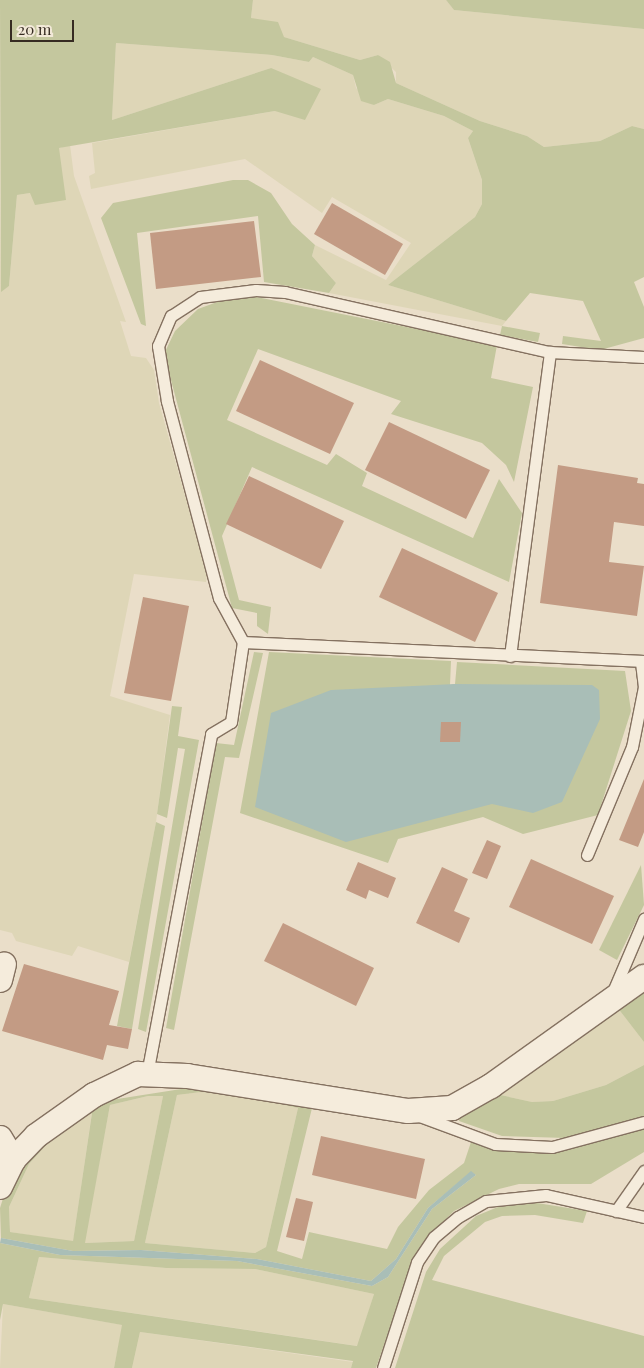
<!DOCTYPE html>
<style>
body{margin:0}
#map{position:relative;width:644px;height:1368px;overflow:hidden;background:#eadec9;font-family:"Playfair Display",serif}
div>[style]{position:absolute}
.farmland>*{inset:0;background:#ded6b7}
.green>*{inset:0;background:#c4c79e}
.water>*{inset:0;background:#a9beb7}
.building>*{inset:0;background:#c39b84}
.roads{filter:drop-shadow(1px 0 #847160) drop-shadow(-1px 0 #847160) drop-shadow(0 1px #847160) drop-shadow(0 -1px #847160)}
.service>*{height:11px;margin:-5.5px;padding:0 5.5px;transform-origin:5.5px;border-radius:5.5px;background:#f5ecdc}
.minor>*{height:24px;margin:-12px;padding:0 12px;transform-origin:12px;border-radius:12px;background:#f5ecdc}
span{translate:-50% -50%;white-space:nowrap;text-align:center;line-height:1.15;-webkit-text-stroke:4px #f2e9d8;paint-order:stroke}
.scale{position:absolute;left:10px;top:20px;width:64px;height:22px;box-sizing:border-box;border:2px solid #362b22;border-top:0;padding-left:6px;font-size:15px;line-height:18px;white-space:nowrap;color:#362b22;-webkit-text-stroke:4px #f2e9d8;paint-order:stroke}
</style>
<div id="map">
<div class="farmland">
<div style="clip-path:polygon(253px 0,446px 0,454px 10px,644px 29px,644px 129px,632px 126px,600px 141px,544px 147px,527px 136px,480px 121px,396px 83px,396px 72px,378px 55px,360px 60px,284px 37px,251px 18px)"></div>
<div style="clip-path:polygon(116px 43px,272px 55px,309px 62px,313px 57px,353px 75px,356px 88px,374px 105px,388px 99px,444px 116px,473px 131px,468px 138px,482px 180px,482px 204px,475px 217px,388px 285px,506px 321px,502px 326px,329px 293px,336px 283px,312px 256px,315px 245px,386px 280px,411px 243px,332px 197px,322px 213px,245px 159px,91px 189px,89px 176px,95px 173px,92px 143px,275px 111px,271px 68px,112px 120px)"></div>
<div style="clip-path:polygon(70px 145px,74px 176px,126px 322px,120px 321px,131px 356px,146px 358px,154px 370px,159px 403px,207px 574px,206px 582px,134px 574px,110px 696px,170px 715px,156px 822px,129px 962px,78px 946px,72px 956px,16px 941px,12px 933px,0 930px,0 201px,1px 291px,9px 286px,17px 195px,30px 193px,59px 148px)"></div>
<div style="clip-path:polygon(617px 1007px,644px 1042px,644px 1065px,606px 1085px,553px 1101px,532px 1102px,496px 1094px)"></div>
<div style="clip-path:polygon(201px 1092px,240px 1095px,298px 1108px,266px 1247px,255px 1253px,145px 1243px,177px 1095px)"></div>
<div style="clip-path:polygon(148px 1096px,163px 1096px,134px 1241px,84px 1243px,110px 1105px)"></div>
<div style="clip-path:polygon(92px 1112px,73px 1242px,10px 1232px,9px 1207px,29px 1164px,60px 1130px)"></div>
<div style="clip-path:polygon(39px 1257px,166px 1268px,255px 1269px,374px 1294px,358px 1346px,29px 1298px)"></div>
<div style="clip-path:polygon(3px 1304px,123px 1325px,114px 1368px,0 1368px)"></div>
<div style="clip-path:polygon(140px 1332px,353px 1362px,351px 1368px,132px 1368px)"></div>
</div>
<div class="green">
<div style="clip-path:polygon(0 0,253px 0,251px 18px,278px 22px,284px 37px,360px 60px,378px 55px,390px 62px,396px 83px,480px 121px,527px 136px,544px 147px,600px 141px,632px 126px,644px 129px,644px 277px,634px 282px,644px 307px,644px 338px,600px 350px,562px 344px,563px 336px,601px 341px,583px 301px,530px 293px,506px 321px,388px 285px,475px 217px,482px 204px,482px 180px,468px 138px,473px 131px,444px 116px,388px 99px,374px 105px,361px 101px,353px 75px,313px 57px,309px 62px,272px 55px,116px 43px,112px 120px,271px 68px,321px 89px,305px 120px,275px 111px,59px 148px,66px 200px,35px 205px,30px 193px,17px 195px,9px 286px,1px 292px)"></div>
<div style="clip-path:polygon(446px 0,644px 0,644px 29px,454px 10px)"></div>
<div style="clip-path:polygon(233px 180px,248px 180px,271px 193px,292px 224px,315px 245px,312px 256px,336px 283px,329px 293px,264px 282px,258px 216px,137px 233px,146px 326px,141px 324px,101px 218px,113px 203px)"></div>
<div style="clip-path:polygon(252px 296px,497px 345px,491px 378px,533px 387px,514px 482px,506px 465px,482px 443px,391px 414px,401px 401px,258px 349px,227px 420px,327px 465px,336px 454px,367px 473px,362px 486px,473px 538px,499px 479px,522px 513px,509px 582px,252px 467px,222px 536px,239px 600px,271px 607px,268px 634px,257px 626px,257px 613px,232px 608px,164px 354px,175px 331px,198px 309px,231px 297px)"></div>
<div style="clip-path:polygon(502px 326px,540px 333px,538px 342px,500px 335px)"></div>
<div style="clip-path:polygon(254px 652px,263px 653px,239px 758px,225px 757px,174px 1030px,166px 1028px,216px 743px,234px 745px)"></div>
<div style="clip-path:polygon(269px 652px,451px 661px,450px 685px,455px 684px,457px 662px,625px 671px,631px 711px,598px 815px,523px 834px,483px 817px,398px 839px,388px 863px,240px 813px)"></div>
<div style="clip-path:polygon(172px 706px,182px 707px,178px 736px,199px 740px,146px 1032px,138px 1029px,185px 749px,178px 748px,167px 818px,157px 814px)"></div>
<div style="clip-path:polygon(156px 822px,165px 826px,132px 1029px,117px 1026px)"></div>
<div style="clip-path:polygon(641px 865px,644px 905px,617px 960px,599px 950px)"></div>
<div style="clip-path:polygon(644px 986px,644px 1042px,617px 1007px)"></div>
<div style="clip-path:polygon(644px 1065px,644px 1117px,566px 1138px,502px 1136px,459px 1121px,460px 1115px,496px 1094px,532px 1102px,553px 1101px,606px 1085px)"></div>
<div style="clip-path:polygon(evenodd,194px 1087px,313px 1104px,277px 1251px,302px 1259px,309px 1232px,387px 1249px,398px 1227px,429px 1190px,464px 1163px,472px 1139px,536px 1151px,568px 1150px,644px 1129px,644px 1152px,591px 1184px,519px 1184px,499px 1189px,454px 1211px,424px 1241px,414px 1258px,376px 1368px,351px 1368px,353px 1361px,140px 1332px,132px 1368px,114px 1368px,122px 1325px,3px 1304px,0 1320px,0 1243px,60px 1255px,237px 1261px,372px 1286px,388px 1277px,432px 1209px,476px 1175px,471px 1172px,428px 1208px,396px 1259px,371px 1281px,257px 1259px,141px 1250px,73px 1251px,1px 1238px,0 1208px,5px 1192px,33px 1149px,98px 1102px,194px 1087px,201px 1092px,240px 1095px,298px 1108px,266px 1247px,255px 1253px,145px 1243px,177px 1095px,201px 1092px,194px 1087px,148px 1096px,163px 1096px,134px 1241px,85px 1243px,110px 1105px,148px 1096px,194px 1087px,92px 1113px,73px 1241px,10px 1232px,9px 1207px,29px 1164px,60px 1130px,92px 1113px,194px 1087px,39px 1257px,166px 1268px,255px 1269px,374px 1294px,357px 1346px,29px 1298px,39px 1257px)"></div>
<div style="clip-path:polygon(537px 1203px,587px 1211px,583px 1223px,535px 1215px,502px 1216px,485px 1222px,444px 1256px,432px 1280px,644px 1336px,644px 1368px,395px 1368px,426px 1272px,440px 1249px,476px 1216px,498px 1207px)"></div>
</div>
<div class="water">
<div style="clip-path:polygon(455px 684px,592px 685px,599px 690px,600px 719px,562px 802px,533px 813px,492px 804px,346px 842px,255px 807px,271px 713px,331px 690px)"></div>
<div style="clip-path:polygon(471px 1171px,476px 1175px,432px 1209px,388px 1277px,372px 1286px,237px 1261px,60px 1255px,0 1243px,1px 1238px,73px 1251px,141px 1250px,257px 1259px,371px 1281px,396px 1259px,428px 1208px)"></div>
</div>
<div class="building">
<div style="clip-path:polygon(332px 203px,403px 244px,385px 275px,314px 234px)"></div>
<div style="clip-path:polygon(254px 221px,261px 277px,156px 289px,150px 233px)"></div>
<div style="clip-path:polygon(260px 360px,354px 403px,330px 454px,236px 411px)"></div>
<div style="clip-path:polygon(389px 422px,490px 470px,466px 519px,365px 470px)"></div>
<div style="clip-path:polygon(558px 465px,638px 478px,637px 483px,644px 484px,644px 526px,614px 522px,609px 562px,644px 566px,637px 616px,540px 603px)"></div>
<div style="clip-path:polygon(249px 476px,344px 521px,321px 569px,226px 524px)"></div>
<div style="clip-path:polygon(402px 548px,498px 593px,475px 642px,379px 597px)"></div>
<div style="clip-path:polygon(143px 597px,189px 606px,171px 701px,124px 693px)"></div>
<div style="clip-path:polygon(441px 722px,461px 722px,460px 742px,440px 742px)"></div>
<div style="clip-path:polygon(644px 779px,644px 832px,638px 847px,619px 840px)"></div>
<div style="clip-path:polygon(487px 840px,501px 846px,487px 879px,472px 873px)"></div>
<div style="clip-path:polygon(531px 859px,614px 896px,592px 944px,509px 907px)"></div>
<div style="clip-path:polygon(358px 862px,396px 878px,388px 898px,369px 890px,366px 899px,346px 890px)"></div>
<div style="clip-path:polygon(442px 867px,468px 879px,454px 911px,470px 918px,459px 943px,416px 923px)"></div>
<div style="clip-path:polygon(283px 923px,374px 968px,356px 1006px,264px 961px)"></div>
<div style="clip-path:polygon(24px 964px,119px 991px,109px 1025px,132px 1029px,128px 1049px,107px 1045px,103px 1060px,2px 1031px)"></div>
<div style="clip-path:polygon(321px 1136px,425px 1159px,416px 1199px,312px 1175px)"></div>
<div style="clip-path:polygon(296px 1198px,313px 1202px,304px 1241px,286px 1237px)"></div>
</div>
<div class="roads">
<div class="service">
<div style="left:243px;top:642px;width:401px;rotate:2.7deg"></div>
<div style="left:510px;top:656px;width:307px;rotate:-82.5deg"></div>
<div style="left:587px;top:855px;width:117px;rotate:-67.4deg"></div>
<div style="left:632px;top:747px;width:61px;rotate:-78.7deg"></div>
<div style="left:644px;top:687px;width:26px;rotate:-97deg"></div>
<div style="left:612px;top:994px;width:82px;rotate:-66.9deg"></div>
<div style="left:147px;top:1074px;width:346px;rotate:-79.3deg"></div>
<div style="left:211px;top:734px;width:23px;rotate:-31deg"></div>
<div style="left:231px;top:722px;width:81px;rotate:-81.5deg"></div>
<div style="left:243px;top:642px;width:50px;rotate:-118.6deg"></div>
<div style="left:219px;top:598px;width:204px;rotate:-104.8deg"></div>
<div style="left:167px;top:401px;width:56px;rotate:-99.3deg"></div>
<div style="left:158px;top:346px;width:33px;rotate:-67deg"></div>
<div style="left:171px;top:316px;width:35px;rotate:-33deg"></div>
<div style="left:200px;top:297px;width:56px;rotate:-7.1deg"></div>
<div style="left:256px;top:290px;width:29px;rotate:4deg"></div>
<div style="left:285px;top:292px;width:272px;rotate:12.8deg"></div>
<div style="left:550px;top:352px;width:94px;rotate:3deg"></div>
<div style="left:417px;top:1115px;width:83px;rotate:20.4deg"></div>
<div style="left:495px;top:1144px;width:57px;rotate:3deg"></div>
<div style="left:552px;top:1147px;width:95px;rotate:-15.2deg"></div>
<div style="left:616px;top:1211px;width:49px;rotate:-55deg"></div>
<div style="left:383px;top:1368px;width:111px;rotate:-72.2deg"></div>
<div style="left:417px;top:1262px;width:30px;rotate:-56deg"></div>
<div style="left:434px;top:1237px;width:31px;rotate:-40deg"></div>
<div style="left:458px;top:1217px;width:32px;rotate:-30deg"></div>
<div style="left:486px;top:1201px;width:60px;rotate:-5.7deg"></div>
<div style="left:546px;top:1195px;width:100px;rotate:12.7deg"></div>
</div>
<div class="minor">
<div style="left:0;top:980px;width:16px;rotate:-76deg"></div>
<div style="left:0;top:1138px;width:26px;rotate:59deg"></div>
<div style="left:0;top:1187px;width:30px;rotate:-64deg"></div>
<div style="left:13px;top:1160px;width:33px;rotate:-46deg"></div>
<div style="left:36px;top:1136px;width:71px;rotate:-35.3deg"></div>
<div style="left:94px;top:1095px;width:49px;rotate:-25.5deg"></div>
<div style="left:138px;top:1074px;width:49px;rotate:2.3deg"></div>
<div style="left:187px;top:1076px;width:224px;rotate:9deg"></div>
<div style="left:408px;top:1111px;width:44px;rotate:-3.9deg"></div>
<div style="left:452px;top:1108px;width:45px;rotate:-29.4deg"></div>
<div style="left:491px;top:1086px;width:188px;rotate:-35.5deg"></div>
</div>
</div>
<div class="scale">20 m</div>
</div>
